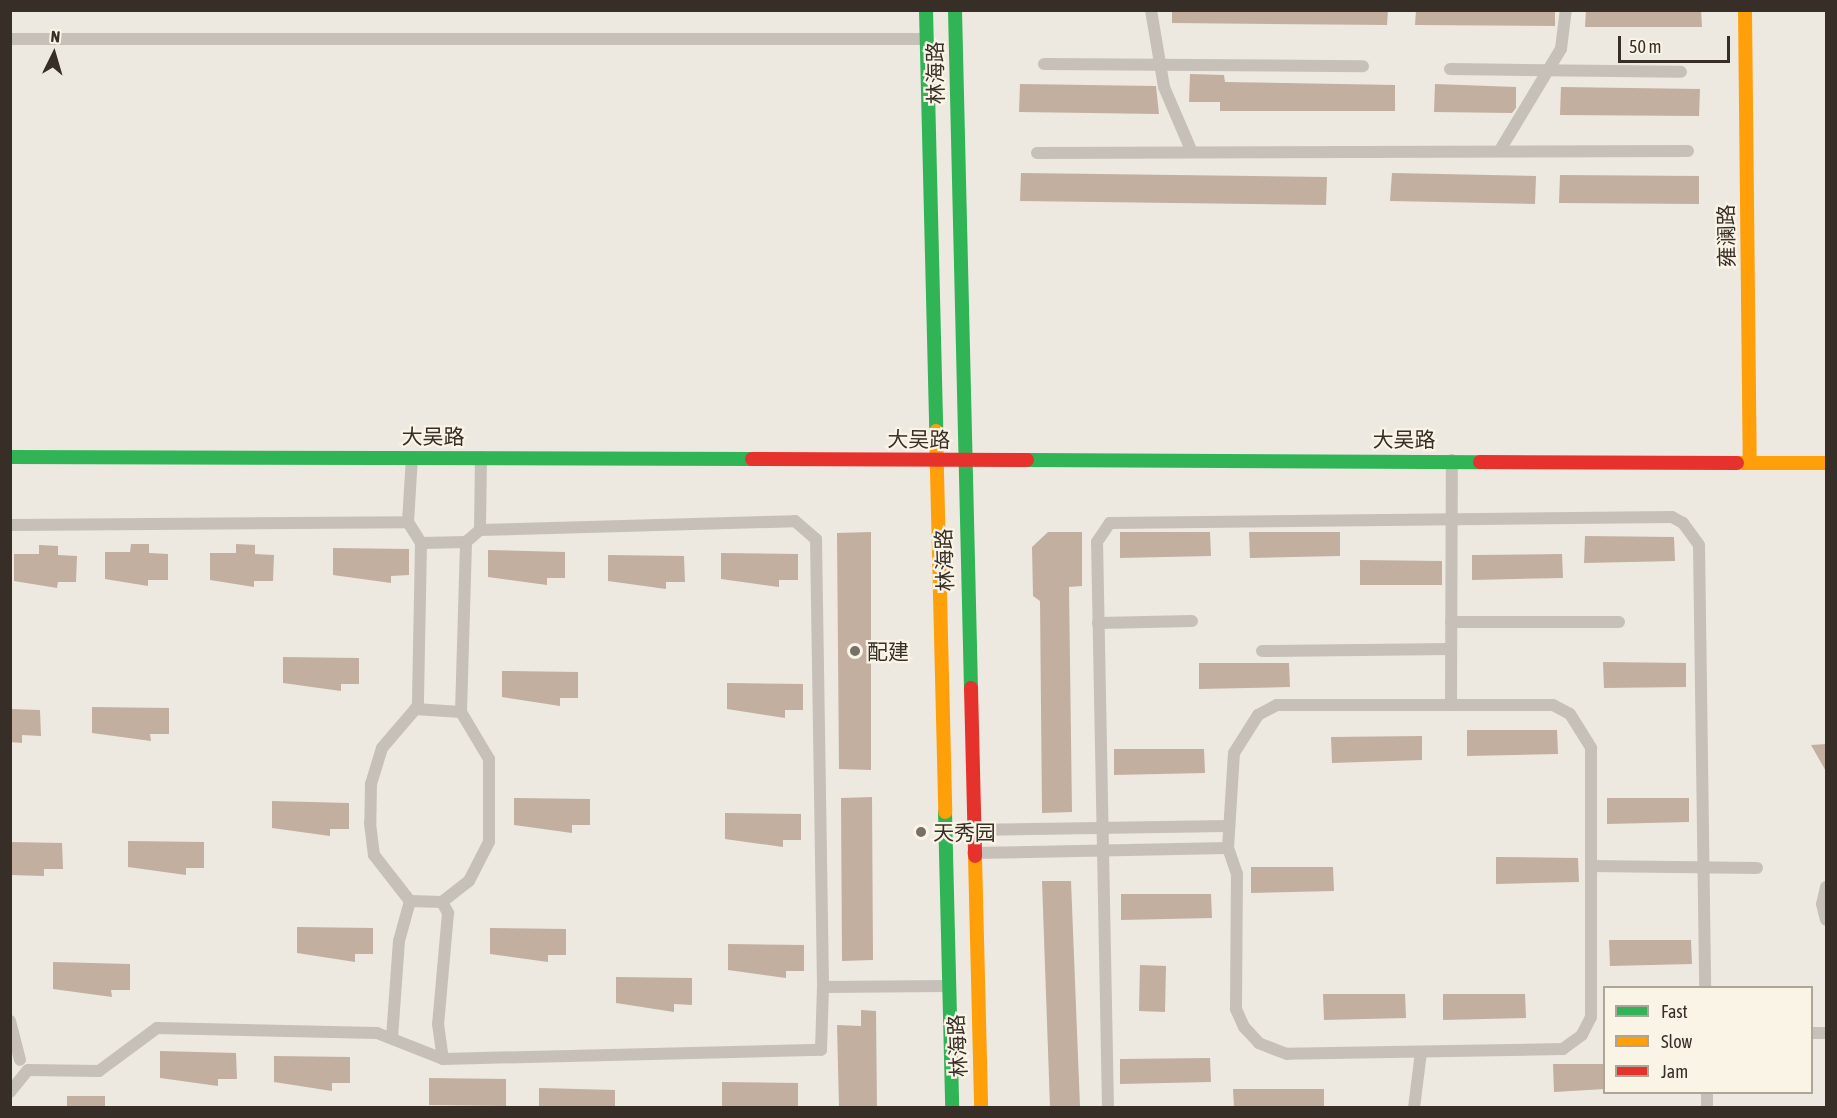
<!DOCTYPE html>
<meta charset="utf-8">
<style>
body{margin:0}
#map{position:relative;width:1837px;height:1118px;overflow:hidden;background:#ede9e0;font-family:"Asap Condensed","Noto Sans SC",sans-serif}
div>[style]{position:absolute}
.building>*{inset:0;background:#c2afa0}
.street>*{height:12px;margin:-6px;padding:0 6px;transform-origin:6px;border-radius:6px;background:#c6c0b8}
.fast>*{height:14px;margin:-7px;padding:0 7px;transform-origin:7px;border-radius:7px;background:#30b455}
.slow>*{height:14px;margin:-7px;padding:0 7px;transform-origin:7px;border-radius:7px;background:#ff9f0a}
.jam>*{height:14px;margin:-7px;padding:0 7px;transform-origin:7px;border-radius:7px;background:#e5322d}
.dots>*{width:16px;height:16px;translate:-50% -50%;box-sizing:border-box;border:3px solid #faf4e6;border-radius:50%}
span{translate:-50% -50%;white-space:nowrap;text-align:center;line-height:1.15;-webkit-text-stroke:4.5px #faf4e6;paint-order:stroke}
.street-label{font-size:21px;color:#372e27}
.poi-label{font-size:21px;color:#372e27}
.left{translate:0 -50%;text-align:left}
.frame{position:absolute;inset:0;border:12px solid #372e27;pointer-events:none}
.legend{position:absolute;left:1603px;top:986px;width:210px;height:108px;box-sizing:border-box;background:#faf4e6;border:2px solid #aca59a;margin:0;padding:8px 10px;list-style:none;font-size:18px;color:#372e27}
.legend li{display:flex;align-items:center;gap:12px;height:30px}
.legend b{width:30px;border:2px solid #aca59a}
.north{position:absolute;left:24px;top:24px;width:60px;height:60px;-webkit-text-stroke:4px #faf4e6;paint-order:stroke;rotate:5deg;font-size:16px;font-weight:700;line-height:24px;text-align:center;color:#372e27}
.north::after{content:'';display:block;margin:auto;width:21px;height:27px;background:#372e27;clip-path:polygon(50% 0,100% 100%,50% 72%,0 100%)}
.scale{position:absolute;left:1618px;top:36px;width:112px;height:27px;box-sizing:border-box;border:3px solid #372e27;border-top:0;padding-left:8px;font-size:18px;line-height:21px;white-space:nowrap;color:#372e27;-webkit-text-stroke:4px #faf4e6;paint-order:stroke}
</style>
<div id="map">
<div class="building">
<div style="clip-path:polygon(1172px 10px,1388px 10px,1387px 25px,1172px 23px)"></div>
<div style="clip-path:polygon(1416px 10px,1555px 10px,1555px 26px,1415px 25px)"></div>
<div style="clip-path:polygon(1586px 10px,1701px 10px,1702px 27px,1585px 27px)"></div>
<div style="clip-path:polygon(1190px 74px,1224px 75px,1225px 82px,1395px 85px,1395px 111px,1220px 111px,1220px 102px,1189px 102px)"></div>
<div style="clip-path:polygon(1020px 84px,1156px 86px,1159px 114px,1019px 112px)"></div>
<div style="clip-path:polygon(1435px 84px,1516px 87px,1516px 108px,1512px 113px,1434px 112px)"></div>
<div style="clip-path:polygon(1561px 87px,1700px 89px,1699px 116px,1560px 115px)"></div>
<div style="clip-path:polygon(1021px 173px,1327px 177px,1326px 205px,1020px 201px)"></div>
<div style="clip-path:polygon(1392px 173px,1536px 176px,1535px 204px,1390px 201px)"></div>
<div style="clip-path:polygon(1560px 175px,1699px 176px,1699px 204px,1559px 203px)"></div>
<div style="clip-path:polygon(871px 532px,871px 770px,839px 769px,837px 533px)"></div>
<div style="clip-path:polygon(1048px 532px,1082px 532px,1082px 586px,1069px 587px,1072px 812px,1042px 813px,1040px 601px,1033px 596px,1032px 547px)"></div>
<div style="clip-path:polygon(1120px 532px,1210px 532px,1211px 556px,1120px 558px)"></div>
<div style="clip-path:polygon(1249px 532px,1340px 532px,1340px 556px,1250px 558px)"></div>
<div style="clip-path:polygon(1585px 536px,1674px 537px,1675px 561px,1584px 563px)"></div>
<div style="clip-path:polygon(131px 544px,149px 544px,149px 553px,168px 554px,168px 580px,148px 580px,148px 586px,105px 579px,105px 552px,130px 552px)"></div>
<div style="clip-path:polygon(236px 544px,255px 545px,255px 554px,274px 555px,273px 581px,254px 581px,254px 587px,210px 580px,210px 553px,236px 553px)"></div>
<div style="clip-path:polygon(39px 545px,58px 546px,58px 555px,77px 556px,76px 582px,58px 582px,57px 588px,14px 581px,14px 554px,39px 554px)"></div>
<div style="clip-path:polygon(333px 548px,409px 549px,409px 575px,391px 576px,391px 583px,333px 575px)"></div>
<div style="clip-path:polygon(488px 550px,565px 552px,565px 578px,547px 578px,547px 585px,488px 577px)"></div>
<div style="clip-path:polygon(721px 553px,798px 554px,798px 580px,779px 580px,779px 587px,721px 579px)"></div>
<div style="clip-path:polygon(1562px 554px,1563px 578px,1472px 580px,1472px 555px)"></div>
<div style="clip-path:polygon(608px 555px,684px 556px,685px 582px,666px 582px,666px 589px,608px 581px)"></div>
<div style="clip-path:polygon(1360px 560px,1442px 561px,1442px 585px,1360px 585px)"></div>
<div style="clip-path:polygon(283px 657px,359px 658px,359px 684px,341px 684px,341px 691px,283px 683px)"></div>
<div style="clip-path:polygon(1603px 662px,1686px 663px,1686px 687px,1604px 688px)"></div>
<div style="clip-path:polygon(1199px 663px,1289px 663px,1290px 687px,1199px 689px)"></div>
<div style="clip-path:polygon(502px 671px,578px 672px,578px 698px,560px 698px,560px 706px,502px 697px)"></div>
<div style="clip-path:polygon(727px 683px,803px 684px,803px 710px,785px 710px,785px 718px,727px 709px)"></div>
<div style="clip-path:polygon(92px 707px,169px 708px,169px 734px,150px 734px,151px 741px,92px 733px)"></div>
<div style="clip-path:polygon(10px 709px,40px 710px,41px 736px,22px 735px,22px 743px,10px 742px)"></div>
<div style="clip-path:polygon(1467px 730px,1557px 730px,1558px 754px,1467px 756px)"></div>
<div style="clip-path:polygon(1422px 736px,1422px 760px,1332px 763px,1331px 737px)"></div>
<div style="clip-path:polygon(1827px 744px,1827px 773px,1811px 745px)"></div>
<div style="clip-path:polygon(1114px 749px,1204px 749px,1205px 773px,1114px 775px)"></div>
<div style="clip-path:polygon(872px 797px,873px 960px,842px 961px,841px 798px)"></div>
<div style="clip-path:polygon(514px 798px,590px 799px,590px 825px,572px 825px,572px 833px,514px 825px)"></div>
<div style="clip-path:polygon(1607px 798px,1689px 798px,1689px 822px,1607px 824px)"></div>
<div style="clip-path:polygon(272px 801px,349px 803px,349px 829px,330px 829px,330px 836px,272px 828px)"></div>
<div style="clip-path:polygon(725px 813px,801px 814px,801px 840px,783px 840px,783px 847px,725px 839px)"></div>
<div style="clip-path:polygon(128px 841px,204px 842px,204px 868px,186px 868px,186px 875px,128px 867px)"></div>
<div style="clip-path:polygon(10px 842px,62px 843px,63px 869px,44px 869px,44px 876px,10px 875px)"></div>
<div style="clip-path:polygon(1496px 857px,1578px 858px,1579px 882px,1496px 884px)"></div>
<div style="clip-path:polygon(1251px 867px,1333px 867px,1334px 891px,1251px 893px)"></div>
<div style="clip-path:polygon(1042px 881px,1071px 881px,1080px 1107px,1050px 1107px)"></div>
<div style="clip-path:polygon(1121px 894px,1211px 894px,1212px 918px,1121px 920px)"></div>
<div style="clip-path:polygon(297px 927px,373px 928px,373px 954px,355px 954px,355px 962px,297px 953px)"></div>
<div style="clip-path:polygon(490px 928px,566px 929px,566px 955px,548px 955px,548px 962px,490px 954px)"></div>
<div style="clip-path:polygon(1609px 940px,1691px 940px,1692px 964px,1610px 966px)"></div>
<div style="clip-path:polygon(728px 944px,804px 945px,804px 971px,786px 971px,786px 978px,728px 970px)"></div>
<div style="clip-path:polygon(53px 962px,130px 964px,130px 990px,111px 990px,112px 997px,53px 989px)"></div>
<div style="clip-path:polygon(1140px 965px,1166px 966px,1165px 1012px,1139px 1011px)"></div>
<div style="clip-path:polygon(616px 977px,692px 978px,692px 1005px,674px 1004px,674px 1012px,616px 1003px)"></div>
<div style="clip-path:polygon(1323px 994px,1405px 994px,1406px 1018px,1324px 1020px)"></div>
<div style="clip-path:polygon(1443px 994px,1525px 994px,1526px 1018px,1443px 1020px)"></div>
<div style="clip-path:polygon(861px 1010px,876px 1011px,877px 1107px,839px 1107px,837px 1025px,861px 1026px)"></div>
<div style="clip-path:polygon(160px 1051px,236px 1053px,237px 1079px,218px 1079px,218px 1086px,160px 1078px)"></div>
<div style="clip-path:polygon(274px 1056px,350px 1057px,350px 1083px,332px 1083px,332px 1091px,274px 1082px)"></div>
<div style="clip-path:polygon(1210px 1058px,1211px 1082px,1120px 1084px,1120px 1059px)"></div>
<div style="clip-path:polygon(1553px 1064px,1605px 1064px,1605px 1089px,1554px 1092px)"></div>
<div style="clip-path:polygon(429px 1078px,506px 1079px,506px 1106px,429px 1105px)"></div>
<div style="clip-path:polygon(722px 1082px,798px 1083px,798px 1107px,722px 1107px)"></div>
<div style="clip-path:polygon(539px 1088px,615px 1090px,615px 1107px,539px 1107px)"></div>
<div style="clip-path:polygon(1233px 1089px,1324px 1089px,1324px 1107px,1234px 1107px)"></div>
<div style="clip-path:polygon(67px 1096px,105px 1096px,105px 1107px,67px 1107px)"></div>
</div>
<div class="street">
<div style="left:1151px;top:10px;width:78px;rotate:80.4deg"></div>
<div style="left:1164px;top:87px;width:69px;rotate:66.8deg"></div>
<div style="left:10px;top:39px;width:917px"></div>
<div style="left:1044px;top:64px;width:319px;rotate:0.4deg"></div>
<div style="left:1450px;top:69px;width:231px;rotate:0.7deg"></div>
<div style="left:1500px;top:150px;width:118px;rotate:-58.9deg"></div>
<div style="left:1561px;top:49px;width:39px;rotate:-83deg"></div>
<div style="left:1037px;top:153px;width:651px;rotate:-0.18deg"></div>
<div style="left:481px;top:457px;width:73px;rotate:90.8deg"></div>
<div style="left:480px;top:530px;width:315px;rotate:-1.6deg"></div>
<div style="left:795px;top:521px;width:28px;rotate:41deg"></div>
<div style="left:816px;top:539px;width:448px;rotate:89.1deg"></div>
<div style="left:408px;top:522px;width:25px;rotate:58deg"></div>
<div style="left:421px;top:543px;width:163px;rotate:91.1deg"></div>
<div style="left:418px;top:706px;width:55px;rotate:130.6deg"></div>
<div style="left:382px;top:748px;width:38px;rotate:107deg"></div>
<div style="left:371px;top:784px;width:39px;rotate:91deg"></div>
<div style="left:370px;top:823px;width:32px;rotate:83deg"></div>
<div style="left:374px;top:855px;width:58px;rotate:52deg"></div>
<div style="left:410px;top:901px;width:32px;rotate:2deg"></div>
<div style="left:442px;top:902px;width:34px;rotate:-38deg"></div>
<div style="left:469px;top:881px;width:44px;rotate:-62.9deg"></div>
<div style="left:489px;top:842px;width:83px;rotate:-90deg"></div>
<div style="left:489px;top:759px;width:55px;rotate:-120.8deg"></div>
<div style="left:461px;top:712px;width:170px;rotate:-88.3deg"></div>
<div style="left:466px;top:542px;width:18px;rotate:-41deg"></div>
<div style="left:10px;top:525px;width:398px;rotate:-0.4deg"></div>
<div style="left:408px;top:522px;width:65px;rotate:-86.5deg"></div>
<div style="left:421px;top:543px;width:45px;rotate:-1.3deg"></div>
<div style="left:1451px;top:622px;width:168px"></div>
<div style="left:1098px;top:623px;width:94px;rotate:-1.2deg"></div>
<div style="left:1262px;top:651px;width:189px;rotate:-0.6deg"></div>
<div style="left:1277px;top:705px;width:276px"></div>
<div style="left:1553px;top:705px;width:19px;rotate:28deg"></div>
<div style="left:1570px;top:714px;width:40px;rotate:58deg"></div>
<div style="left:1591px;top:748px;width:269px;rotate:90deg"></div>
<div style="left:1591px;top:1017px;width:20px;rotate:117deg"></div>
<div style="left:1582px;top:1035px;width:24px;rotate:144deg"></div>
<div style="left:1563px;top:1049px;width:276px;rotate:179deg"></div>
<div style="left:1287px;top:1054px;width:30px;rotate:-159deg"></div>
<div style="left:1259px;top:1043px;width:22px;rotate:-133deg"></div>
<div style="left:1244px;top:1027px;width:20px;rotate:-114deg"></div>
<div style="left:1236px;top:1009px;width:135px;rotate:-89.6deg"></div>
<div style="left:1237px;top:874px;width:28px;rotate:-109deg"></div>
<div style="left:1228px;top:848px;width:95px;rotate:-86.4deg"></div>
<div style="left:1234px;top:753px;width:45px;rotate:-57.7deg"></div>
<div style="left:1258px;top:715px;width:21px;rotate:-28deg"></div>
<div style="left:1451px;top:705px;width:245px;rotate:-89.8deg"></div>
<div style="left:415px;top:709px;width:46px;rotate:3.7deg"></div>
<div style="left:972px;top:830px;width:255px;rotate:-0.9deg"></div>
<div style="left:973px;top:853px;width:255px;rotate:-1.1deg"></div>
<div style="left:1591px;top:866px;width:166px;rotate:0.7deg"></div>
<div style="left:1826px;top:887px;width:17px;rotate:103deg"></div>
<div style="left:1822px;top:904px;width:16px;rotate:76deg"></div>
<div style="left:442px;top:902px;width:13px;rotate:61deg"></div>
<div style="left:448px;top:913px;width:111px;rotate:95.1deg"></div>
<div style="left:438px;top:1024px;width:35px;rotate:82deg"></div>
<div style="left:10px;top:1021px;width:40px;rotate:75.6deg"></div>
<div style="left:1812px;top:1033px;width:14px"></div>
<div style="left:392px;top:1038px;width:97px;rotate:-85.9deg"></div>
<div style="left:399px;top:941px;width:41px;rotate:-74.6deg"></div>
<div style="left:10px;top:1092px;width:28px;rotate:-51deg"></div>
<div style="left:28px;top:1070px;width:71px;rotate:0.8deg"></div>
<div style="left:99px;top:1071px;width:72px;rotate:-36.6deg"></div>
<div style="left:157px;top:1028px;width:220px;rotate:1.3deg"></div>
<div style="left:377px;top:1033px;width:71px;rotate:21.5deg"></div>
<div style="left:443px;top:1059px;width:378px;rotate:-1.4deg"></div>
<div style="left:821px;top:1050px;width:63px;rotate:-88.2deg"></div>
<div style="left:823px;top:987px;width:124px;rotate:-0.5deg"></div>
<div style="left:1707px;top:1092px;width:16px;rotate:90deg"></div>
<div style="left:1108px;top:1108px;width:566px;rotate:-91.11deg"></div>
<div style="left:1097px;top:542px;width:23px;rotate:-56deg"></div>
<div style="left:1110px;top:523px;width:562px;rotate:-0.61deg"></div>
<div style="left:1672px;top:517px;width:13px;rotate:29deg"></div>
<div style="left:1683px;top:523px;width:27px;rotate:54deg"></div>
<div style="left:1699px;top:545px;width:443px;rotate:89.2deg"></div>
<div style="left:1414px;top:1108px;width:56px;rotate:-82.9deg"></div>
</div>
<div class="fast">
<div style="left:926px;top:10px;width:421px;rotate:88.6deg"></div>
<div style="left:955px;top:10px;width:678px;rotate:88.65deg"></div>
<div style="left:10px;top:457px;width:742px;rotate:0.15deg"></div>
<div style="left:1027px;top:460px;width:453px;rotate:0.3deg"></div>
<div style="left:945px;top:812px;width:296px;rotate:88.6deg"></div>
</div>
<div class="slow">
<div style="left:1745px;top:10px;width:451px;rotate:89.4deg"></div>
<div style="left:936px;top:431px;width:381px;rotate:88.6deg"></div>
<div style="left:1737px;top:463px;width:89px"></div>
<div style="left:975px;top:856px;width:252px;rotate:88.6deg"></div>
</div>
<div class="jam">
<div style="left:752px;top:459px;width:275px;rotate:0.2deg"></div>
<div style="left:1480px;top:462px;width:257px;rotate:0.2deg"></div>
<div style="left:971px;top:688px;width:168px;rotate:88.6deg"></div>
</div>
<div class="dots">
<div style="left:855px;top:651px;background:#776f68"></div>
<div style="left:921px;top:832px;background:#776f68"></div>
</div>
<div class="street-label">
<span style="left:935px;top:73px;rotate:-91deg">林海路</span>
<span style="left:1726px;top:236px;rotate:-91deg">雍澜路</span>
<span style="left:433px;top:436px">大吴路</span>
<span style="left:919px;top:439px;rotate:1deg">大吴路</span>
<span style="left:1404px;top:439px">大吴路</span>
<span style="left:944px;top:560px;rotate:-92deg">林海路</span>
<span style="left:957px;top:1046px;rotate:-93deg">林海路</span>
</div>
<div class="poi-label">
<span class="left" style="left:867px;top:651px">配建</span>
<span class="left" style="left:933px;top:832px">天秀园</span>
</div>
<div class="frame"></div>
<ul class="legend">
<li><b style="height:8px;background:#30b455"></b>Fast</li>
<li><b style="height:8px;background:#ff9f0a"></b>Slow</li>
<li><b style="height:8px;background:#e5322d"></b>Jam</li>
</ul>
<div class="north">N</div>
<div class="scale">50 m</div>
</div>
